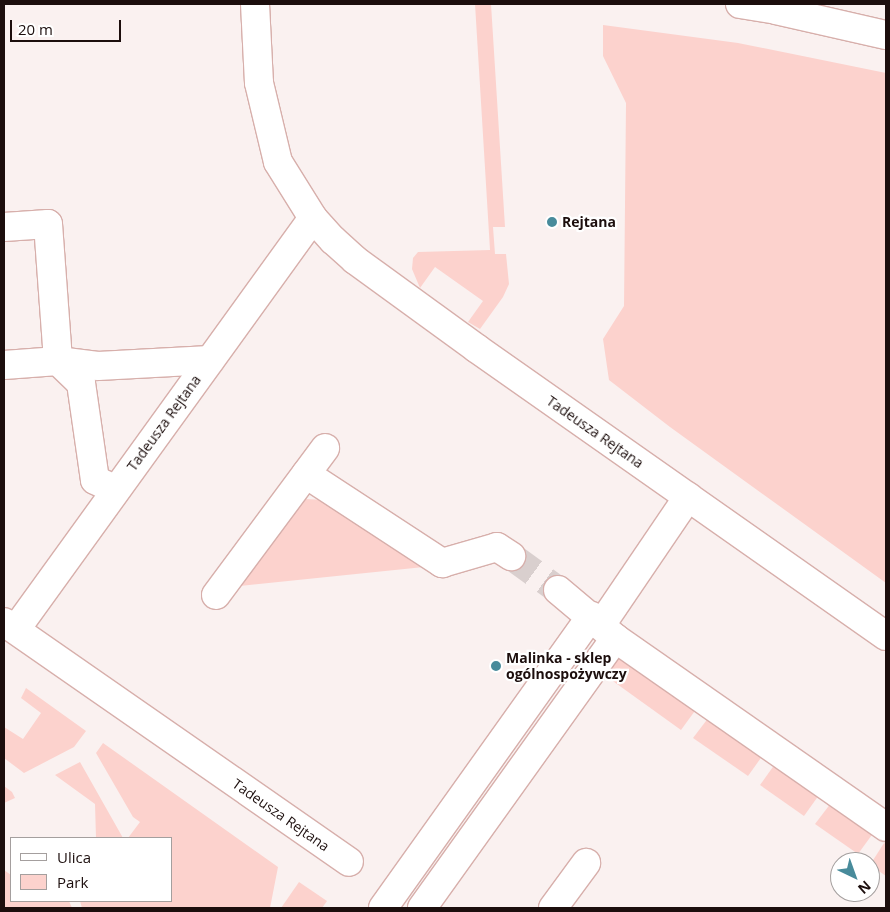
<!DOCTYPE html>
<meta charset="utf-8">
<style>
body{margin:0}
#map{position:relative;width:890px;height:912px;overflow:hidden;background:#faf1f0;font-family:"Open Sans",sans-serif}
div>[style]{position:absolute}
.green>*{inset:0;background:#fcd2cd}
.street-tunnel>*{height:28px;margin-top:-14px;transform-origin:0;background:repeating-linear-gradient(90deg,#d9cfce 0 28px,transparent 0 42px)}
.roads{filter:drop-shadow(1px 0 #d7afab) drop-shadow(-1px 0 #d7afab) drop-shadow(0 1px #d7afab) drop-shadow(0 -1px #d7afab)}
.street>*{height:28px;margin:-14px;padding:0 14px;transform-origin:14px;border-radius:14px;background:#fff}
.dots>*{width:14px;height:14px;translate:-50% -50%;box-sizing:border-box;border:2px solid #fff;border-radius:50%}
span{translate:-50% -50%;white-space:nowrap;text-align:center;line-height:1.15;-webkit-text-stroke:4.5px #fff;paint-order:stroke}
.poi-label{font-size:14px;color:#1c0e0d;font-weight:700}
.left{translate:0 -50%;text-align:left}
.street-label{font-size:14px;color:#1c0e0d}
.frame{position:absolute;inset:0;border:5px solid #1c0e0d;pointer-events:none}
.legend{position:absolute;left:10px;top:837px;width:162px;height:65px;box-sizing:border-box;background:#fff;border:1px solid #a49f9e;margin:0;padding:6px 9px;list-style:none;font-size:15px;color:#1c0e0d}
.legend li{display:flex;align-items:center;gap:10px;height:25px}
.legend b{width:25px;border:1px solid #a49f9e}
.north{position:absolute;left:830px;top:852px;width:50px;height:50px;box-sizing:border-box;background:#fff;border:1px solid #a49f9e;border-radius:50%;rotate:138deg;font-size:14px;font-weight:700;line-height:20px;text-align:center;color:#1c0e0d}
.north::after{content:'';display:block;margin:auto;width:18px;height:22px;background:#488b9b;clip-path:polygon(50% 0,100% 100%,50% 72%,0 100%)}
.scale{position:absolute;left:10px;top:20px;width:111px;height:22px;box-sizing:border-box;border:2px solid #1c0e0d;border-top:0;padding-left:6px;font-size:15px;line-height:18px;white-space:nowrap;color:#1c0e0d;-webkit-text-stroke:4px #fff;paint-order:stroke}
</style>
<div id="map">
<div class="green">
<div style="clip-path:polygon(475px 4px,491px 4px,505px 227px,493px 227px,495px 254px,506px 254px,509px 284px,503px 297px,480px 329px,468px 322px,483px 301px,435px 267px,420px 288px,412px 269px,413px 258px,418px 252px,490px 250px)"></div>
<div style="clip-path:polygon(603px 25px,738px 43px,886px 73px,886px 583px,670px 427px,609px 380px,603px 339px,624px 306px,626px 103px,603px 56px)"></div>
<div style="clip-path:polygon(305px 499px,326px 500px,424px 567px,240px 586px)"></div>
<div style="clip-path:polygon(618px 657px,625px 658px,697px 708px,681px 730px,610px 679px,606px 671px)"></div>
<div style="clip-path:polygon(26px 688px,86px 731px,74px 747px,24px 773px,4px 758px,4px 727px,23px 739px,41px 713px,21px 698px)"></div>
<div style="clip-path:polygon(709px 717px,763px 755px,748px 776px,693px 738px)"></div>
<div style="clip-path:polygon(103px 743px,278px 867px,270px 908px,82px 908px,80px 901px,171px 901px,171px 838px,128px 838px,140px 822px,133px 817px,96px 753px)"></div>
<div style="clip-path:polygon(80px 762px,123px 838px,96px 838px,95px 804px,55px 775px)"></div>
<div style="clip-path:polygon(775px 764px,819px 795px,804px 816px,760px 785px)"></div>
<div style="clip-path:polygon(4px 786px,12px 792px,15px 798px,4px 803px)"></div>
<div style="clip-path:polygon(831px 803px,874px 832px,858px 854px,815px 824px)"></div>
<div style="clip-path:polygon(884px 843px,886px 844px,886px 876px,870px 865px)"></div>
<div style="clip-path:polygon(4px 870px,11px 875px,11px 901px,69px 901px,72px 908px,4px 908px)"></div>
<div style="clip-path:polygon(299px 882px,327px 901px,322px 908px,281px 908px)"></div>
</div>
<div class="street-tunnel">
<div style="left:511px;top:556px;width:58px;rotate:35.9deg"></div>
</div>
<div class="roads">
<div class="street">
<div style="left:255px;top:4px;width:79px;rotate:87.1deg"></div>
<div style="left:259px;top:83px;width:81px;rotate:76.5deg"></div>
<div style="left:278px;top:162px;width:66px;rotate:58deg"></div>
<div style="left:313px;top:218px;width:30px;rotate:48deg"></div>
<div style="left:333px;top:240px;width:30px;rotate:42deg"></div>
<div style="left:355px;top:260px;width:150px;rotate:36deg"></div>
<div style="left:476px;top:348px;width:501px;rotate:35.09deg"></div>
<div style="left:740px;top:4px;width:36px;rotate:9deg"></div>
<div style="left:776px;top:10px;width:113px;rotate:12.8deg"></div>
<div style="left:4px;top:227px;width:44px;rotate:-3.9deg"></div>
<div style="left:48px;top:224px;width:137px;rotate:85.8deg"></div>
<div style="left:58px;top:361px;width:32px;rotate:44deg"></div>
<div style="left:81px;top:383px;width:98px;rotate:81.8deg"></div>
<div style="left:95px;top:480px;width:23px;rotate:25deg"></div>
<div style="left:4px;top:365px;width:54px;rotate:-4.2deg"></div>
<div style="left:58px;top:361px;width:40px;rotate:7.1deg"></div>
<div style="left:98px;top:366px;width:112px;rotate:-3.1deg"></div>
<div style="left:306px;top:474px;width:163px;rotate:33.2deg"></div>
<div style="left:442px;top:563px;width:57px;rotate:-16.2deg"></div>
<div style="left:497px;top:547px;width:17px;rotate:33deg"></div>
<div style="left:558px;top:590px;width:75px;rotate:40.1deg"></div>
<div style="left:615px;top:638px;width:330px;rotate:34.9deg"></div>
<div style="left:216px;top:595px;width:183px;rotate:-53.4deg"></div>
<div style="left:4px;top:622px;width:420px;rotate:34.8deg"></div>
<div style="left:601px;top:625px;width:155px;rotate:-55.8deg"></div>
<div style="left:16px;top:629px;width:507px;rotate:-54.15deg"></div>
<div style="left:383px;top:908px;width:359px;rotate:-54.5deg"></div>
<div style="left:422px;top:908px;width:332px;rotate:-54.4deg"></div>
<div style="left:553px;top:908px;width:56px;rotate:-53.7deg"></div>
</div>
</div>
<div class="dots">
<div style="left:552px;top:222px;background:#488b9b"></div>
<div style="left:496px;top:666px;background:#488b9b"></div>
</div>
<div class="poi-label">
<span class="left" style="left:562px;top:222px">Rejtana</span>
<span class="left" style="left:506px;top:666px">Malinka - sklep<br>ogólnospożywczy</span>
</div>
<div class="street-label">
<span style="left:164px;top:423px;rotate:-54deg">Tadeusza Rejtana</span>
<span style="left:595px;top:432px;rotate:35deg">Tadeusza Rejtana</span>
<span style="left:281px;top:815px;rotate:35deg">Tadeusza Rejtana</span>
</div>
<div class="frame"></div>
<ul class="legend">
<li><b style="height:6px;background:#fff"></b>Ulica</li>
<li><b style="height:14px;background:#fcd2cd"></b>Park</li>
</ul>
<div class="north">N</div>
<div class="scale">20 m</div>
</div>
